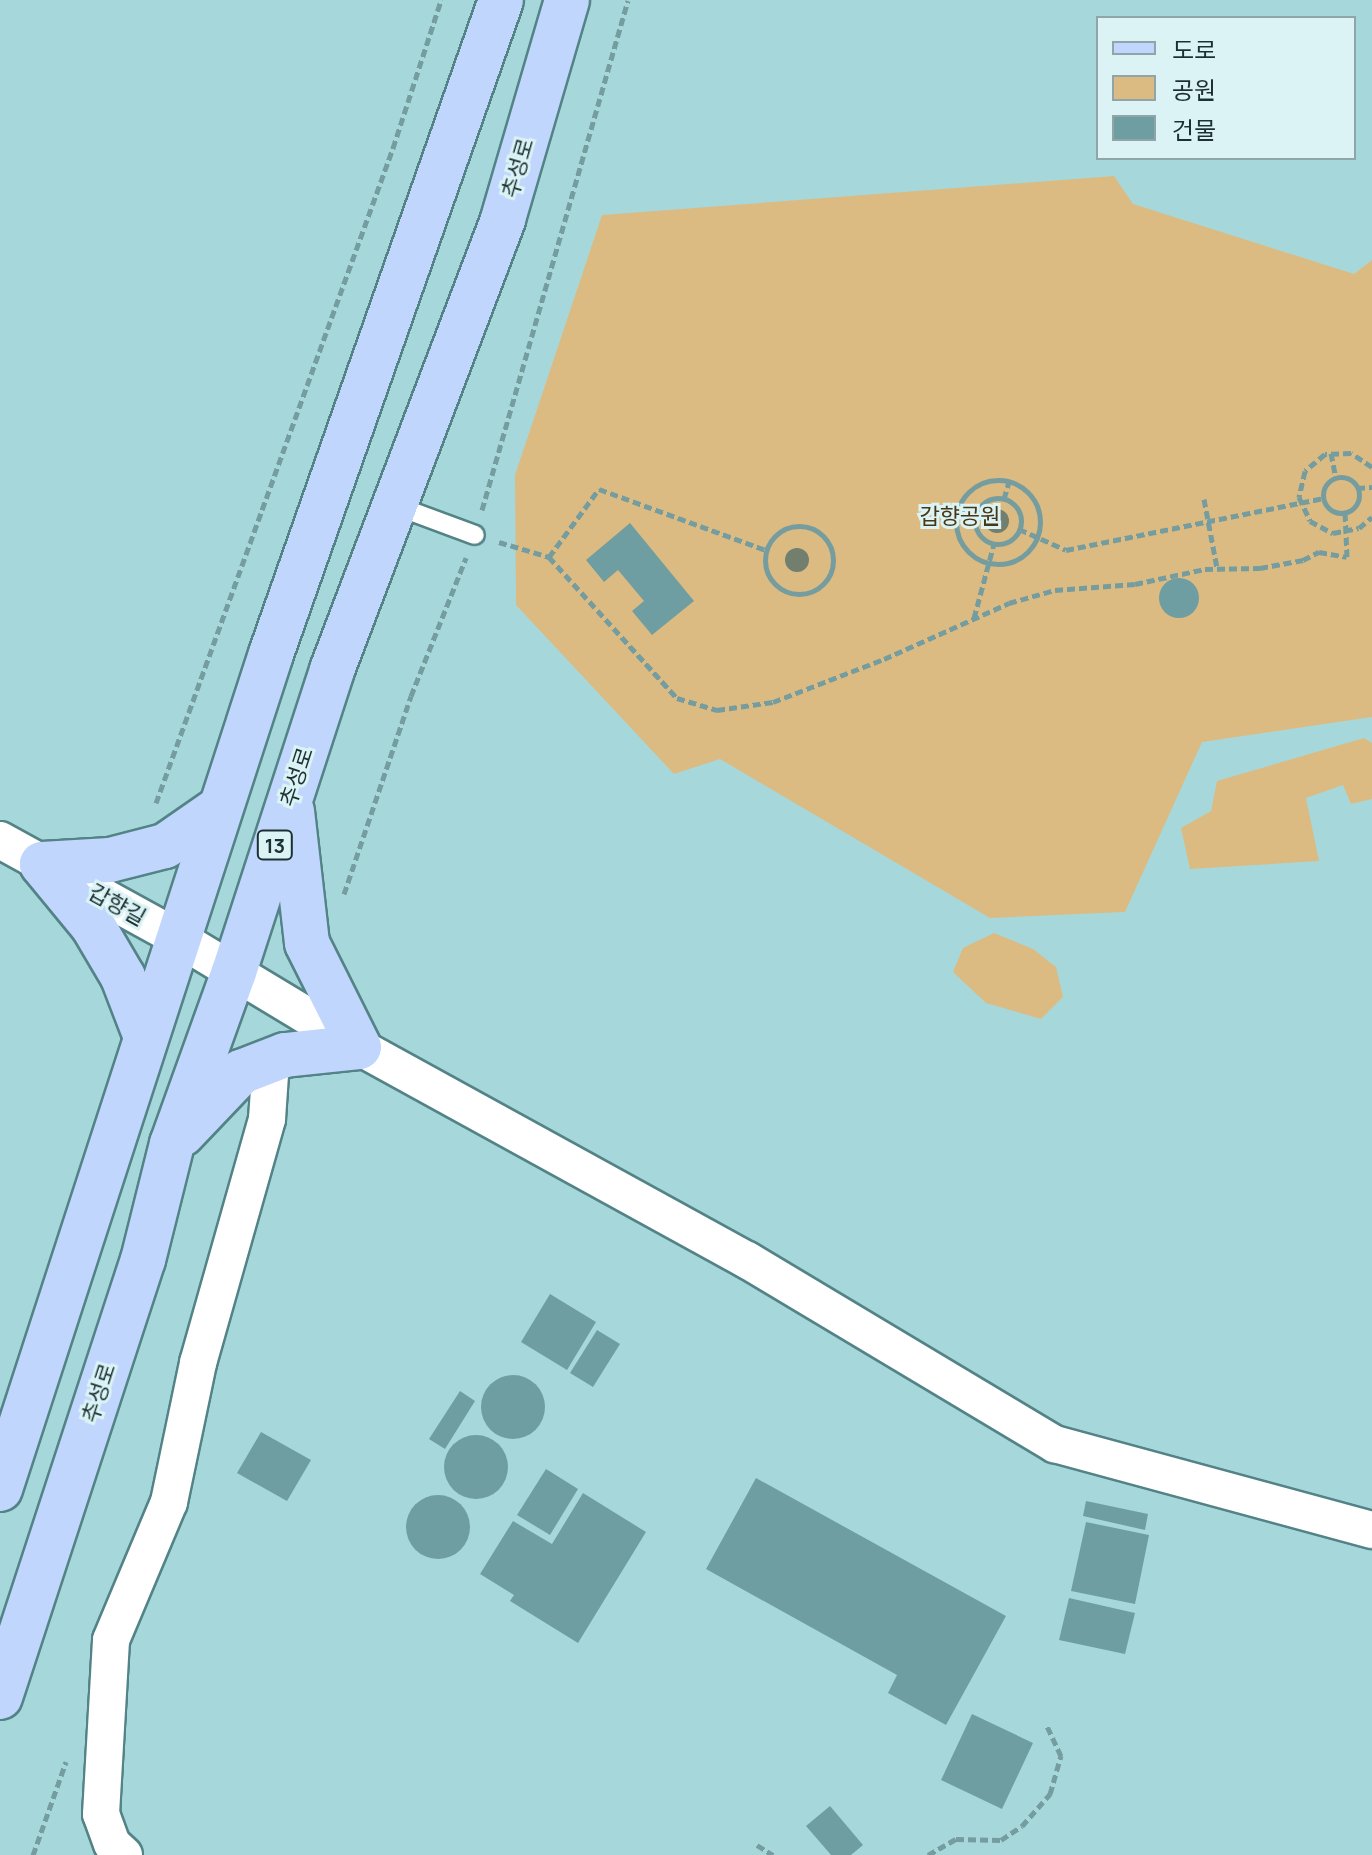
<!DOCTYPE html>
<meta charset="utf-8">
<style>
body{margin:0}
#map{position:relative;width:1372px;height:1855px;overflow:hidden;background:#a6d8db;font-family:Manrope,"Noto Sans KR",sans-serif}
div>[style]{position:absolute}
.green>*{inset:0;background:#dbbb81}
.building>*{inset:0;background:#6e9ea2}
.round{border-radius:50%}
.path>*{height:5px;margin-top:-2.5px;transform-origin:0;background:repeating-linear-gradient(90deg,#759d9f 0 8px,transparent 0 12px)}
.path>.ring{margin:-2.5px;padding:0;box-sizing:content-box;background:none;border:5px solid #759d9f;border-radius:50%}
.roads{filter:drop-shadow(2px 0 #538386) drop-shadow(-2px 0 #538386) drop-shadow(0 2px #538386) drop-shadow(0 -2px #538386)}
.lane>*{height:18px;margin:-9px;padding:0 9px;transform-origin:9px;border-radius:9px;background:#fff}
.street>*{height:36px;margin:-18px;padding:0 18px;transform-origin:18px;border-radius:18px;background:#fff}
.primary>*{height:44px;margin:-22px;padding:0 22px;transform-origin:22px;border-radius:22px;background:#c0d6fd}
.trees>*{width:24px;height:24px;margin:-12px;border-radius:50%;background:#727f6e}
span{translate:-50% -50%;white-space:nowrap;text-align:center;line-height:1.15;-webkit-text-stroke:6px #dbf3f5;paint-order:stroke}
.shield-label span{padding:2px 6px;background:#dbf3f5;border:2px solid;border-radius:6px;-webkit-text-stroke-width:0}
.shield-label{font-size:20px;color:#1c3032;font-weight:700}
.street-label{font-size:22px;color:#1c3032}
.park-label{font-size:22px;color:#483714}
.legend{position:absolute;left:1096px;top:16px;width:260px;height:144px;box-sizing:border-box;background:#dbf3f5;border:2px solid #8fa5a7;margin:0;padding:10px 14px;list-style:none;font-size:24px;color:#1c3032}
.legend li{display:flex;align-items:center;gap:16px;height:40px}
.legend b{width:40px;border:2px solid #8fa5a7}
</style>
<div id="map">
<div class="green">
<div style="clip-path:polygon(1114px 176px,1133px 204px,1354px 274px,1372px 260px,1372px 717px,1202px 742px,1125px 912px,990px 918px,720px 759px,674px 774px,516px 605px,515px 475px,602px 215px)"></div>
<div style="clip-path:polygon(1364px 738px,1372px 743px,1372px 799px,1351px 804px,1343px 785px,1306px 798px,1319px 861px,1190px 869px,1181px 828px,1211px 811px,1217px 781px)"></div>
<div style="clip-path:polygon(994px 933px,1033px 949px,1056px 967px,1063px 997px,1041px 1019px,986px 1003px,953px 972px,963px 948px)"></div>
</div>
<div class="building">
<div style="clip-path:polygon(630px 523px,694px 601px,652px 635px,632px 611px,644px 601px,618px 570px,604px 582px,586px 560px)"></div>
<div class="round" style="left:1159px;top:578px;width:40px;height:40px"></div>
<div style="clip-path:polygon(550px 1294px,596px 1322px,567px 1370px,521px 1342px)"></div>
<div style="clip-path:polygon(597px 1330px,620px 1344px,593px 1387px,570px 1373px)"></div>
<div class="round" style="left:481px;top:1375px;width:64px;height:64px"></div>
<div style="clip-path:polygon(460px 1391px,475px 1401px,445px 1449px,429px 1439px)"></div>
<div style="clip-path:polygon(261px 1432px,311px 1460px,287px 1501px,237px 1473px)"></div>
<div class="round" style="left:444px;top:1435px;width:64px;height:64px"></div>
<div style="clip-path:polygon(546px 1469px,578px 1489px,550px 1535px,517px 1515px)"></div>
<div style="clip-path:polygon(756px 1478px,1006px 1616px,946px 1725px,888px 1693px,897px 1675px,706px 1569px)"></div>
<div style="clip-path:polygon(583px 1493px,646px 1532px,578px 1643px,510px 1601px,514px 1595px,480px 1574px,513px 1521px,552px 1544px)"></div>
<div class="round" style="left:406px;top:1495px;width:64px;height:64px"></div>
<div style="clip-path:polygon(1086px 1501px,1148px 1514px,1145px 1530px,1083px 1516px)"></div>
<div style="clip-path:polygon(1086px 1522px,1149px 1535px,1135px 1604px,1071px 1591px)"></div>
<div style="clip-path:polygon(1069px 1598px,1135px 1613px,1125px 1654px,1059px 1640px)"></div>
<div style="clip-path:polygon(972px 1714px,1033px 1743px,1002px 1809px,941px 1780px)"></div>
<div style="clip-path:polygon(830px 1806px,863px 1845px,851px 1855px,831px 1855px,806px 1826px)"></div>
</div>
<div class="path">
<div style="left:1331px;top:453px;width:25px;rotate:79deg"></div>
<div style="left:1372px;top:467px;width:25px;rotate:-146deg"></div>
<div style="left:1351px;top:453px;width:26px;rotate:178deg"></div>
<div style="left:1325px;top:454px;width:26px;rotate:140deg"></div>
<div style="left:1305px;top:471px;width:27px;rotate:103deg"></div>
<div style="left:1299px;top:497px;width:26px;rotate:65deg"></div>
<div style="left:1310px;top:521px;width:26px;rotate:28deg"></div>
<div style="left:1333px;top:533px;width:26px;rotate:-11deg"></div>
<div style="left:1359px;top:528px;width:17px;rotate:-40deg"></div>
<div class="ring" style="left:1323px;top:477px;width:31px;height:31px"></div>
<div class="ring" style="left:956px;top:480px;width:79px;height:79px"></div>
<div style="left:1357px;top:488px;width:15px;rotate:-4deg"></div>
<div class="ring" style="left:975px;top:498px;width:41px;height:41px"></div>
<div style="left:1004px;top:499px;width:18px;rotate:-74deg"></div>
<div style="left:1204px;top:499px;width:70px;rotate:79.3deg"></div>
<div style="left:958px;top:508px;width:19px;rotate:21deg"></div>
<div style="left:482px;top:510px;width:530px;rotate:-74.02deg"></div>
<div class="ring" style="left:765px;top:526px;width:63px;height:63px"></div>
<div style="left:1019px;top:529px;width:51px;rotate:24.1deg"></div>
<div style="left:1066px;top:550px;width:262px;rotate:-11.4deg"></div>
<div style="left:499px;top:542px;width:52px;rotate:16.7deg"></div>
<div style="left:549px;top:557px;width:190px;rotate:47.8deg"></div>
<div style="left:677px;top:698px;width:42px;rotate:16.7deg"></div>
<div style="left:717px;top:710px;width:57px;rotate:-8.1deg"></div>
<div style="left:773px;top:702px;width:119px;rotate:-21.2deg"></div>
<div style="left:884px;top:659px;width:137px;rotate:-24.1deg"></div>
<div style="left:1009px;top:603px;width:48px;rotate:-15.8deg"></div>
<div style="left:1055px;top:590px;width:80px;rotate:-4.3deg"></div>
<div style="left:1135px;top:584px;width:72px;rotate:-12.1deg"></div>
<div style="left:1205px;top:569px;width:55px;rotate:-1deg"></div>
<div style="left:1260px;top:568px;width:44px;rotate:-10.5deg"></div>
<div style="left:1303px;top:560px;width:18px;rotate:-27deg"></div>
<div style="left:1319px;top:552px;width:28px;rotate:10deg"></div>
<div style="left:1347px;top:557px;width:45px;rotate:-92.5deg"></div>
<div style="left:549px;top:557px;width:84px;rotate:-53.7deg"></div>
<div style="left:599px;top:489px;width:178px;rotate:20.1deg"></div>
<div style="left:974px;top:618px;width:77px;rotate:-74.9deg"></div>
<div style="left:156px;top:803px;width:697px;rotate:-70.11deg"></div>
<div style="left:393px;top:148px;width:156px;rotate:-72deg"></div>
<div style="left:344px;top:894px;width:209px;rotate:-71.3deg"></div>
<div style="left:411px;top:696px;width:149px;rotate:-68.3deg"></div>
<div style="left:757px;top:1845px;width:19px;rotate:32deg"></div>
<div style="left:33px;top:1855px;width:99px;rotate:-70.5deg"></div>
<div style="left:928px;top:1855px;width:32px;rotate:-30deg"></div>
<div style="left:956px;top:1839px;width:45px;rotate:1.3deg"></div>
<div style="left:1001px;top:1840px;width:25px;rotate:-34deg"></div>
<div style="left:1022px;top:1826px;width:43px;rotate:-48.8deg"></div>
<div style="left:1050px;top:1794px;width:40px;rotate:-74deg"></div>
<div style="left:1061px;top:1756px;width:35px;rotate:-115deg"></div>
</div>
<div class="roads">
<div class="lane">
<div style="left:394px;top:505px;width:86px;rotate:20.3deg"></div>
</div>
<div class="street">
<div style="left:0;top:840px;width:203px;rotate:28.8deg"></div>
<div style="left:178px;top:938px;width:211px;rotate:31.1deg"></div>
<div style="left:359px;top:1047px;width:443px;rotate:28.8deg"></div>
<div style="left:747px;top:1260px;width:359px;rotate:30.9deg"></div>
<div style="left:1055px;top:1444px;width:328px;rotate:15.2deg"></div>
<div style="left:124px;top:1855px;width:16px;rotate:-137deg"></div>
<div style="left:112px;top:1844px;width:32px;rotate:-110deg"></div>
<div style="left:101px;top:1814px;width:174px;rotate:-86.7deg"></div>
<div style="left:111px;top:1640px;width:150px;rotate:-67.2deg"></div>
<div style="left:169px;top:1502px;width:142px;rotate:-78.2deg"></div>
<div style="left:198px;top:1363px;width:254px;rotate:-74.2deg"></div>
<div style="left:267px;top:1119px;width:58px;rotate:-86.1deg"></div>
</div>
<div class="primary">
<div style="left:42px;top:864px;width:80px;rotate:50.6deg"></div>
<div style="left:93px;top:926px;width:59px;rotate:59.5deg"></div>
<div style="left:123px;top:977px;width:64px;rotate:69deg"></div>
<div style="left:42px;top:864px;width:68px;rotate:-3.4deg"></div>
<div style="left:110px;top:860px;width:57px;rotate:-14.3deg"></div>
<div style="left:165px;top:846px;width:67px;rotate:-34.6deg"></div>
<div style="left:182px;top:1134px;width:86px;rotate:-46.4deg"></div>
<div style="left:241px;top:1072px;width:47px;rotate:-21.1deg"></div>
<div style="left:285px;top:1055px;width:74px;rotate:-6.2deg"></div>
<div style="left:359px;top:1047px;width:116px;rotate:-116.6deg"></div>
<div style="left:307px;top:943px;width:133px;rotate:-96.5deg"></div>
<div style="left:0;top:1489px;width:878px;rotate:-72.02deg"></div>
<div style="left:271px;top:654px;width:693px;rotate:-70.62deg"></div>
<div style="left:0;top:1697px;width:460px;rotate:-71.9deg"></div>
<div style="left:143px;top:1260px;width:120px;rotate:-76deg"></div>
<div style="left:172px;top:1144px;width:183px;rotate:-70.2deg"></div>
<div style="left:234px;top:972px;width:318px;rotate:-72deg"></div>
<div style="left:332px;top:670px;width:482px;rotate:-69.2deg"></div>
<div style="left:503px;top:219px;width:228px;rotate:-73.7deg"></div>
</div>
</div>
<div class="trees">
<div style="left:997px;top:521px"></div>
<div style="left:797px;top:560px"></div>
</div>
<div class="shield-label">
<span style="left:275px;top:845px">13</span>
</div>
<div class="street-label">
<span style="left:518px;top:168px;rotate:-74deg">추성로</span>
<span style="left:297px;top:777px;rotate:-72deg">추성로</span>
<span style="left:117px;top:905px;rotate:29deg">갑향길</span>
<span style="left:99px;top:1393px;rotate:-72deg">추성로</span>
</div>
<div class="park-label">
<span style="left:960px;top:517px">갑향공원</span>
</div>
<ul class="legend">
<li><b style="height:10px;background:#c0d6fd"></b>도로</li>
<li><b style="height:22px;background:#dbbb81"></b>공원</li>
<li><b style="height:22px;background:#6e9ea2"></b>건물</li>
</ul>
</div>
